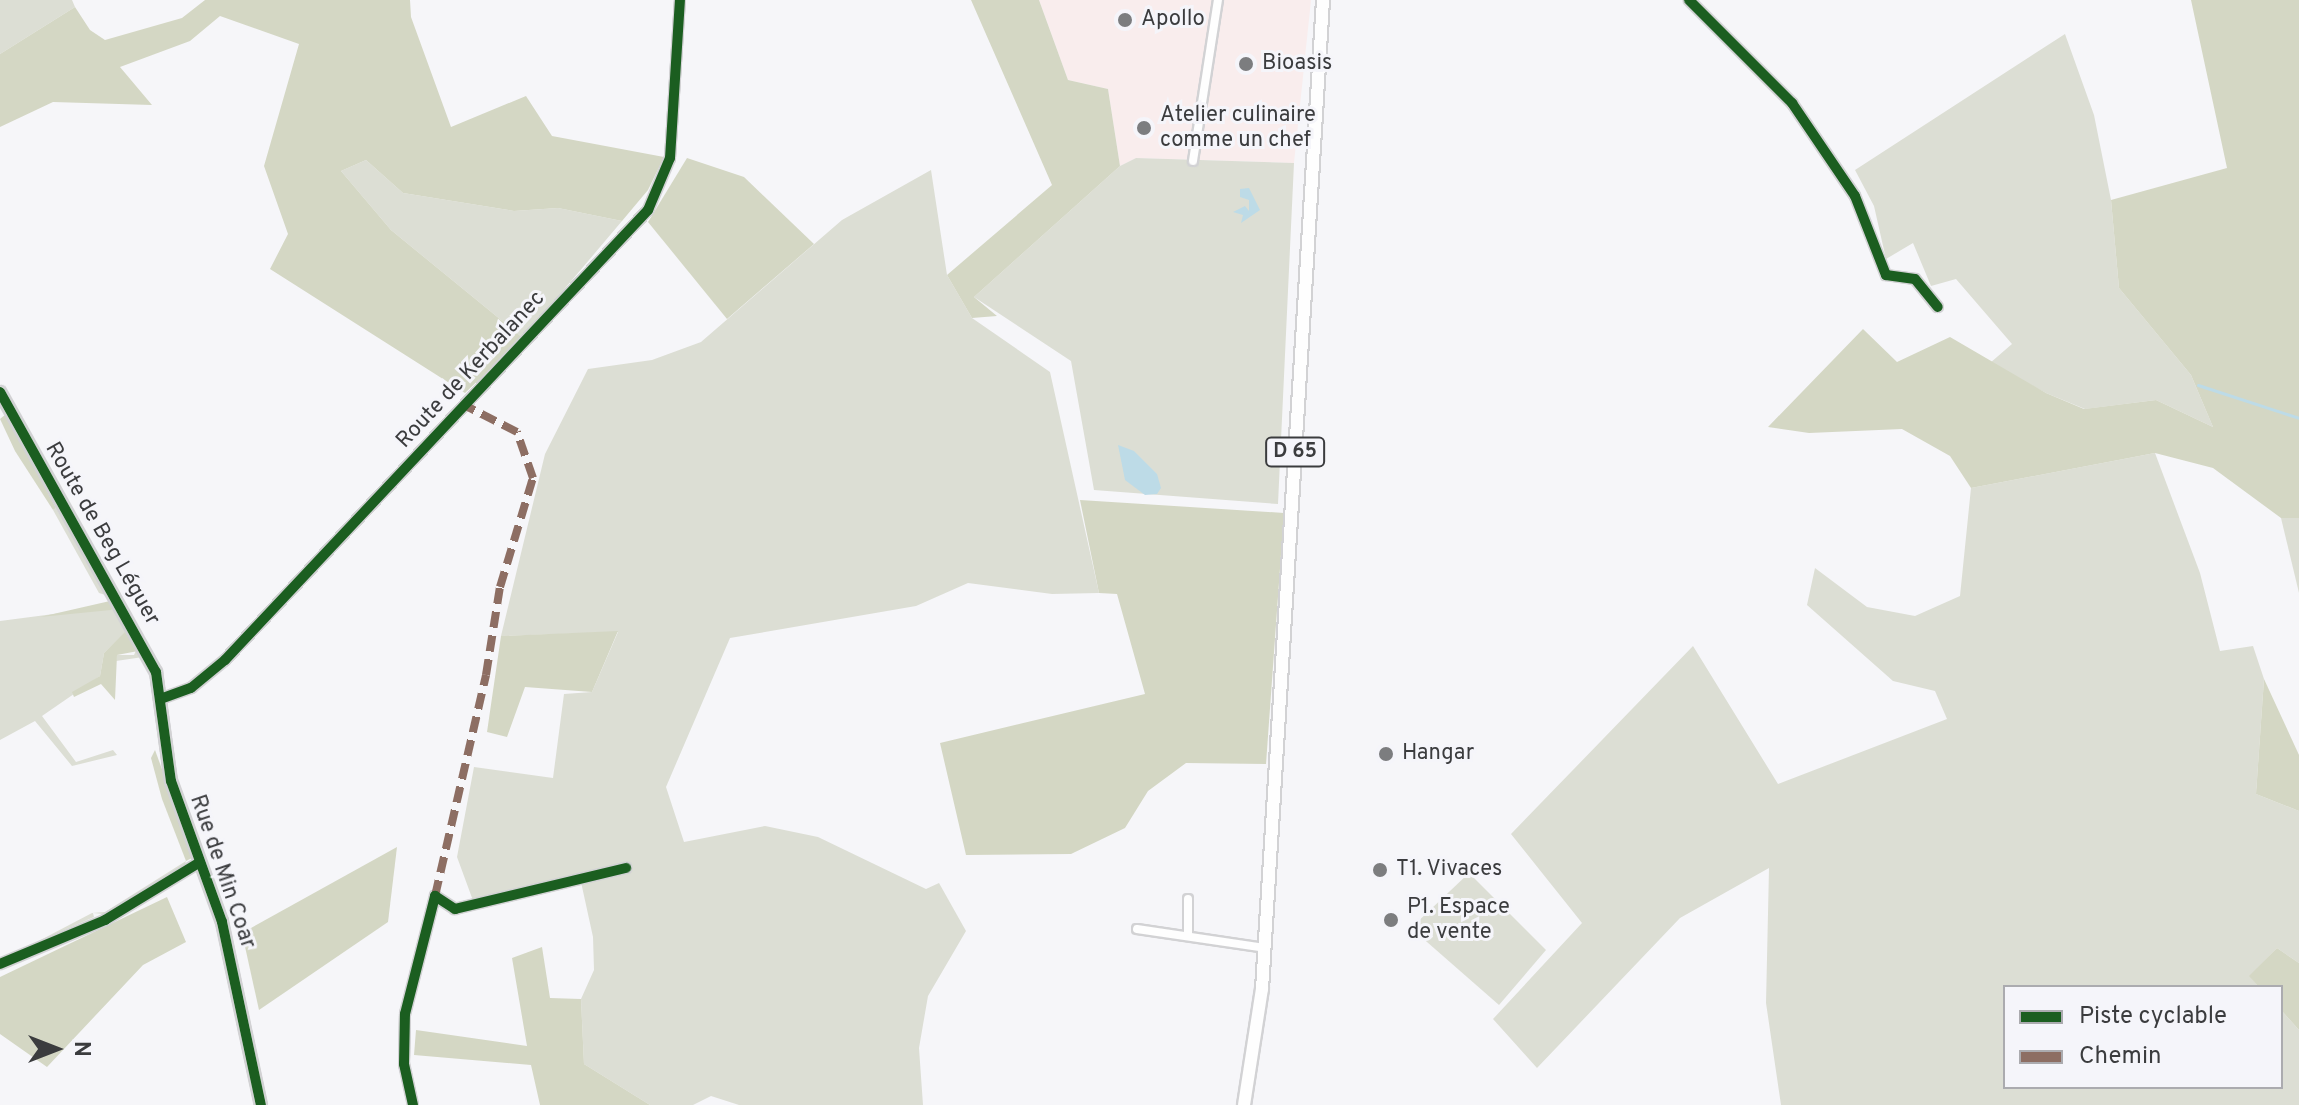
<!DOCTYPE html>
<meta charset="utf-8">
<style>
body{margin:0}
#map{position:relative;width:2299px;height:1105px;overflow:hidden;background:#f6f6f9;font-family:Overpass,sans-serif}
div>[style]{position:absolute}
.commercial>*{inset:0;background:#f9eded}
.green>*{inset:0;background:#dcded4}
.forest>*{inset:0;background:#d4d7c4}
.water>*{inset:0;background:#bddbe7}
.stream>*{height:3px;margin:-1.5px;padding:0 1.5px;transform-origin:1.5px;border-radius:1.5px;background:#bddbe7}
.roads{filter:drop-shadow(2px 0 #d2d2d4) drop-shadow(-2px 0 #d2d2d4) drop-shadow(0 2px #d2d2d4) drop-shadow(0 -2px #d2d2d4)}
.minor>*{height:8px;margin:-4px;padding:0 4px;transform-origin:4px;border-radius:4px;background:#fefefe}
.tertiary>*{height:10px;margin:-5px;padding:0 5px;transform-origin:5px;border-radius:5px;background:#fefefe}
.primary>*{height:12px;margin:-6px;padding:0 6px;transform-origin:6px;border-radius:6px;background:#fefefe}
.quiet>*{height:8px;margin-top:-4px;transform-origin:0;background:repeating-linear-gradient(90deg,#8d6e63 0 16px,transparent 0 24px)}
.cycleway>*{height:10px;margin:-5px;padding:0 5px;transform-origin:5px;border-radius:5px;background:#1b5e20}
.dots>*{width:22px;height:22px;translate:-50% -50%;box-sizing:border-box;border:4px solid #f5f5fa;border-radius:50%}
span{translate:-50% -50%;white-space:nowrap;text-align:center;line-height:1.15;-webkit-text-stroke:6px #f5f5fa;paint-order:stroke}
.shield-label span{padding:2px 6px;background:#f5f5fa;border:2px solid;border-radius:6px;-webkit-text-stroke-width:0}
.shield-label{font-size:20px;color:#3b3c3e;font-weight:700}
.poi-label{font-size:22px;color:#3b3c3e}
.left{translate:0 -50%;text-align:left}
.street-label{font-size:22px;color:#3b3c3e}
.legend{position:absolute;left:2003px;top:985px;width:280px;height:104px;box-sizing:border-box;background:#f5f5fa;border:2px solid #ababaf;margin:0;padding:10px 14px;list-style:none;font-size:24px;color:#3b3c3e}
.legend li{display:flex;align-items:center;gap:16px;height:40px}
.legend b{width:40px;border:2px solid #ababaf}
.north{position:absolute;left:16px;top:1009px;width:80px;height:80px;-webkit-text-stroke:6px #f5f5fa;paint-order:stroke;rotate:90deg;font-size:22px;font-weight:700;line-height:32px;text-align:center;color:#3b3c3e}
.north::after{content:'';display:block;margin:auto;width:28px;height:36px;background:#3b3c3e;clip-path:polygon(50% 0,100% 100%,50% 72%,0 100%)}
</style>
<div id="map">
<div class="commercial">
<div style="clip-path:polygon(1039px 0,1311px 0,1294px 163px,1136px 158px,1120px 166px,1108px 89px,1068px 80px)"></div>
</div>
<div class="green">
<div style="clip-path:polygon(0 0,72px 0,75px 7px,0 54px)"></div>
<div style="clip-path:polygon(2065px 34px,2094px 115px,2111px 200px,2119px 288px,2191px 375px,2213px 427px,2156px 400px,2085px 409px,2046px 393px,1990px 363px,2012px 344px,1956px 279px,1931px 286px,1913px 243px,1886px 259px,1874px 206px,1855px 170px)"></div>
<div style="clip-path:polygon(1136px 158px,1294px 163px,1278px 504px,1094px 490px,1071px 361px,974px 297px,1120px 166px)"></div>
<div style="clip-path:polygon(366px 160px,403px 193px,514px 211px,558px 208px,622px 221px,523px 338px,391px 230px,341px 171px)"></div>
<div style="clip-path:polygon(931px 170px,947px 275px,972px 318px,1050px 372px,1099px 593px,1052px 594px,968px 583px,916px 606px,730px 638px,666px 787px,684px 842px,765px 826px,818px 837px,926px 889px,939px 883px,966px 931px,928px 996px,919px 1048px,923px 1105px,739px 1105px,711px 1096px,693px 1105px,650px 1105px,584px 1064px,581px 999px,594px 970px,593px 937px,581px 882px,475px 906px,457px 857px,474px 767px,553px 778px,564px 694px,592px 692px,618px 632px,501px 636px,545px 454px,588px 369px,652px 360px,701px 342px,842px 220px)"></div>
<div style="clip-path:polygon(2155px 453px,2200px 573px,2220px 651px,2253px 646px,2264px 679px,2256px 794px,2299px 811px,2299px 963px,2277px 948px,2250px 976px,2259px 987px,2005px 987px,2005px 1087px,2281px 1087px,2281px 1010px,2299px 1030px,2299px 1105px,1781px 1105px,1766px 1003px,1769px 868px,1680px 918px,1537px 1068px,1493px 1019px,1582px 923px,1511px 834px,1693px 646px,1778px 784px,1947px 719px,1935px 691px,1893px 681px,1807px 605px,1815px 568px,1867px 607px,1915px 616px,1960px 596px,1971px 488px)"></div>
<div style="clip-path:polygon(56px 508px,109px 596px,99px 593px,53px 510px)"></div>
<div style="clip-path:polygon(2281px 518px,2299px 518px,2299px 593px)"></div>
<div style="clip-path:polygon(115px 606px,143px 657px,116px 661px,117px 655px,134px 655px,137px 648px,125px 633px,104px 653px,100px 676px,42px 716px,76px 762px,113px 750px,117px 755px,72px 766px,35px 721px,0 740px,0 621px)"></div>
<div style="clip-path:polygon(186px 861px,184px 868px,104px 914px,93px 913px,94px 917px,31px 945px,92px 913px,105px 912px)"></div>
<div style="clip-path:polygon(1469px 873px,1546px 950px,1499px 1005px,1411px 928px)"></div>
</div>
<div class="forest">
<div style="clip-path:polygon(205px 0,410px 0,411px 17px,451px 127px,526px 96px,552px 136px,664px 157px,648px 190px,622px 221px,558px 208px,514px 211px,403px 193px,366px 160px,341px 171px,391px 230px,523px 338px,465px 393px,270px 269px,288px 234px,264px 166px,299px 44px,220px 16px,190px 41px,120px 67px,152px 105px,53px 102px,0 127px,0 54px,75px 7px,90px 30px,105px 40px,182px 18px)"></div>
<div style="clip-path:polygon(971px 0,1039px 0,1068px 80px,1108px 89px,1120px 166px,974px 297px,997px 316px,972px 318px,947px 275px,1052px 185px)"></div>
<div style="clip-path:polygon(2191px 0,2299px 0,2299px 518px,2281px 518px,2213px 468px,2155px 453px,1971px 488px,1950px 456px,1902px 429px,1809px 433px,1768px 427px,1863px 329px,1897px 362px,1950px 337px,2046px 393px,2084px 409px,2156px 400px,2213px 427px,2191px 375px,2119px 288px,2111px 200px,2227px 168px)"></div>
<div style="clip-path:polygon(687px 158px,744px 177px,814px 244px,727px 319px,648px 222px)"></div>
<div style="clip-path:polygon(6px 414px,56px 508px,53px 510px,15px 451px,0 419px)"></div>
<div style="clip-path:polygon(1080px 500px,1284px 513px,1266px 764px,1186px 763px,1148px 791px,1125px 828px,1071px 854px,966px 855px,940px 743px,1145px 694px,1117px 594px,1099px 593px)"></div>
<div style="clip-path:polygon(110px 601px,115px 606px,111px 610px,40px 617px)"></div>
<div style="clip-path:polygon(618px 631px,592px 692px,525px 687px,507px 737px,487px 732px,501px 636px)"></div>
<div style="clip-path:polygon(125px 632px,138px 651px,117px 655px,115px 700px,101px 684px,74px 697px,72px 692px,100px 676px,104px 653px)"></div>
<div style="clip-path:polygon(2264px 679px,2299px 755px,2299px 811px,2256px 794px)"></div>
<div style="clip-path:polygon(155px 750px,194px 857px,186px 861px,162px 799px,151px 758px)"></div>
<div style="clip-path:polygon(397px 847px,388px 922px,259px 1010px,242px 933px)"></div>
<div style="clip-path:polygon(167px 897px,186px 942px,143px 965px,47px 1067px,0 1034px,0 977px)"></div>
<div style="clip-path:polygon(542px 947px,550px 998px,581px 999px,584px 1064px,650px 1105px,540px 1105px,531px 1065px,414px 1055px,416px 1030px,527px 1046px,512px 958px)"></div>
<div style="clip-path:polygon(2277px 948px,2299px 963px,2299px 1030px,2281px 1010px,2281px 987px,2259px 987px,2249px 976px)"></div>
</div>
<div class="water">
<div style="clip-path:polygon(1249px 188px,1260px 210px,1241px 223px,1243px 215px,1233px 212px,1245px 206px,1249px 211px,1249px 200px,1240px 197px,1240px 189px)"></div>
<div style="clip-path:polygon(1118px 445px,1134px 451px,1157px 474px,1161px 488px,1157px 494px,1145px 495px,1125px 480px)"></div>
</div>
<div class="stream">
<div style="left:2198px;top:385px;width:106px;rotate:18.1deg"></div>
</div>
<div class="roads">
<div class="minor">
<div style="left:1689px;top:0;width:146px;rotate:45deg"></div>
<div style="left:1792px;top:103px;width:112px;rotate:55.9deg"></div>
<div style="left:1855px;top:196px;width:85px;rotate:68.6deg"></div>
<div style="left:1886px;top:275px;width:29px;rotate:8deg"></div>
<div style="left:1915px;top:279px;width:36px;rotate:51deg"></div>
<div style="left:1193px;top:161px;width:163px;rotate:-81.2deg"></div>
<div style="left:163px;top:698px;width:30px;rotate:-20deg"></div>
<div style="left:191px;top:688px;width:44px;rotate:-39.5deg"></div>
<div style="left:225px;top:660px;width:618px;rotate:-46.77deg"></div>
<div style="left:648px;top:210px;width:56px;rotate:-67.1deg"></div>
<div style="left:670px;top:158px;width:158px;rotate:-86.4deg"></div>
<div style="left:1188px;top:899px;width:35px;rotate:90deg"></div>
<div style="left:1137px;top:929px;width:129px;rotate:8.4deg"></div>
<div style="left:0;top:964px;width:114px;rotate:-22.7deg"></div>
<div style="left:105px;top:920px;width:111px;rotate:-31.4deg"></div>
<div style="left:413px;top:1105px;width:42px;rotate:-102.4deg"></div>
<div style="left:404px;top:1064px;width:50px;rotate:-88.9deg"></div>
<div style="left:405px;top:1014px;width:122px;rotate:-75.7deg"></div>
<div style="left:435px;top:896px;width:24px;rotate:33deg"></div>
<div style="left:455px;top:909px;width:176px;rotate:-13.5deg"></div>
</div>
<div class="tertiary">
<div style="left:0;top:392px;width:321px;rotate:60.9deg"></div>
<div style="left:156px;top:672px;width:110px;rotate:82.2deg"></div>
<div style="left:171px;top:781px;width:150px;rotate:70.1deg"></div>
<div style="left:222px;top:922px;width:187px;rotate:78deg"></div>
</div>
<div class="primary">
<div style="left:1244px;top:1105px;width:117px;rotate:-81.2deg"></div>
<div style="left:1262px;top:989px;width:991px;rotate:-86.47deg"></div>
</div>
</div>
<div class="quiet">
<div style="left:435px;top:896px;width:227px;rotate:-77deg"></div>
<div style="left:486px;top:675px;width:89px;rotate:-81deg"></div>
<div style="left:500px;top:587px;width:114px;rotate:-73.2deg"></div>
<div style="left:533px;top:478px;width:49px;rotate:-109.2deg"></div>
<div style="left:517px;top:432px;width:57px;rotate:-153deg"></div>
</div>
<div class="cycleway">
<div style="left:1689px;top:0;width:146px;rotate:45deg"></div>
<div style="left:1792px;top:103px;width:112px;rotate:55.9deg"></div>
<div style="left:1855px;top:196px;width:85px;rotate:68.6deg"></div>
<div style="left:1886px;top:275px;width:29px;rotate:8deg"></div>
<div style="left:1915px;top:279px;width:36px;rotate:51deg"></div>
<div style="left:0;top:392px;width:321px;rotate:60.9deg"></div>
<div style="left:156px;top:672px;width:110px;rotate:82.2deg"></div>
<div style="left:171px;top:781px;width:150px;rotate:70.1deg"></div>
<div style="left:222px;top:922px;width:187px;rotate:78deg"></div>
<div style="left:163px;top:698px;width:30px;rotate:-20deg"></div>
<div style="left:191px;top:688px;width:44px;rotate:-39.5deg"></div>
<div style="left:225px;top:660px;width:618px;rotate:-46.77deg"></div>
<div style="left:648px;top:210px;width:56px;rotate:-67.1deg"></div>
<div style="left:670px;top:158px;width:158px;rotate:-86.4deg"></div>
<div style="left:0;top:964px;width:114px;rotate:-22.7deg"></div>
<div style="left:105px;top:920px;width:111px;rotate:-31.4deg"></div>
<div style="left:413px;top:1105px;width:42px;rotate:-102.4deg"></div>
<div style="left:404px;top:1064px;width:50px;rotate:-88.9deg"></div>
<div style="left:405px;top:1014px;width:122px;rotate:-75.7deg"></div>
<div style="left:435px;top:896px;width:24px;rotate:33deg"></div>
<div style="left:455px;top:909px;width:176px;rotate:-13.5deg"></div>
</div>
<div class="dots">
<div style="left:1125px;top:20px;background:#7c7d7f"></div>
<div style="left:1246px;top:64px;background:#7c7d7f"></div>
<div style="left:1144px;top:128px;background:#7c7d7f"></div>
<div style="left:1386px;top:754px;background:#7c7d7f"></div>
<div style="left:1380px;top:870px;background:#7c7d7f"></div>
<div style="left:1391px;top:920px;background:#7c7d7f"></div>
</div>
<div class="shield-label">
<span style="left:1295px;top:452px">D 65</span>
</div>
<div class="poi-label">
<span class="left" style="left:1141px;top:20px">Apollo</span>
<span class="left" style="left:1262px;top:64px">Bioasis</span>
<span class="left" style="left:1160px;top:128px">Atelier culinaire<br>comme un chef</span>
<span class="left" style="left:1402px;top:754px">Hangar</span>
<span class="left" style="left:1396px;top:870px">T1. Vivaces</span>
<span class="left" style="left:1407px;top:920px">P1. Espace<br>de vente</span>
</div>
<div class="street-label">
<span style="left:471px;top:370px;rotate:-47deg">Route de Kerbalanec</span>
<span style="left:102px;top:534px;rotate:60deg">Route de Beg Léguer</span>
<span style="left:222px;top:872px;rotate:71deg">Rue de Min Coar</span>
</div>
<ul class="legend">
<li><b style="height:10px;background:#1b5e20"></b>Piste cyclable</li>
<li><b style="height:10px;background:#8d6e63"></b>Chemin</li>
</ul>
<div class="north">N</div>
</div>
